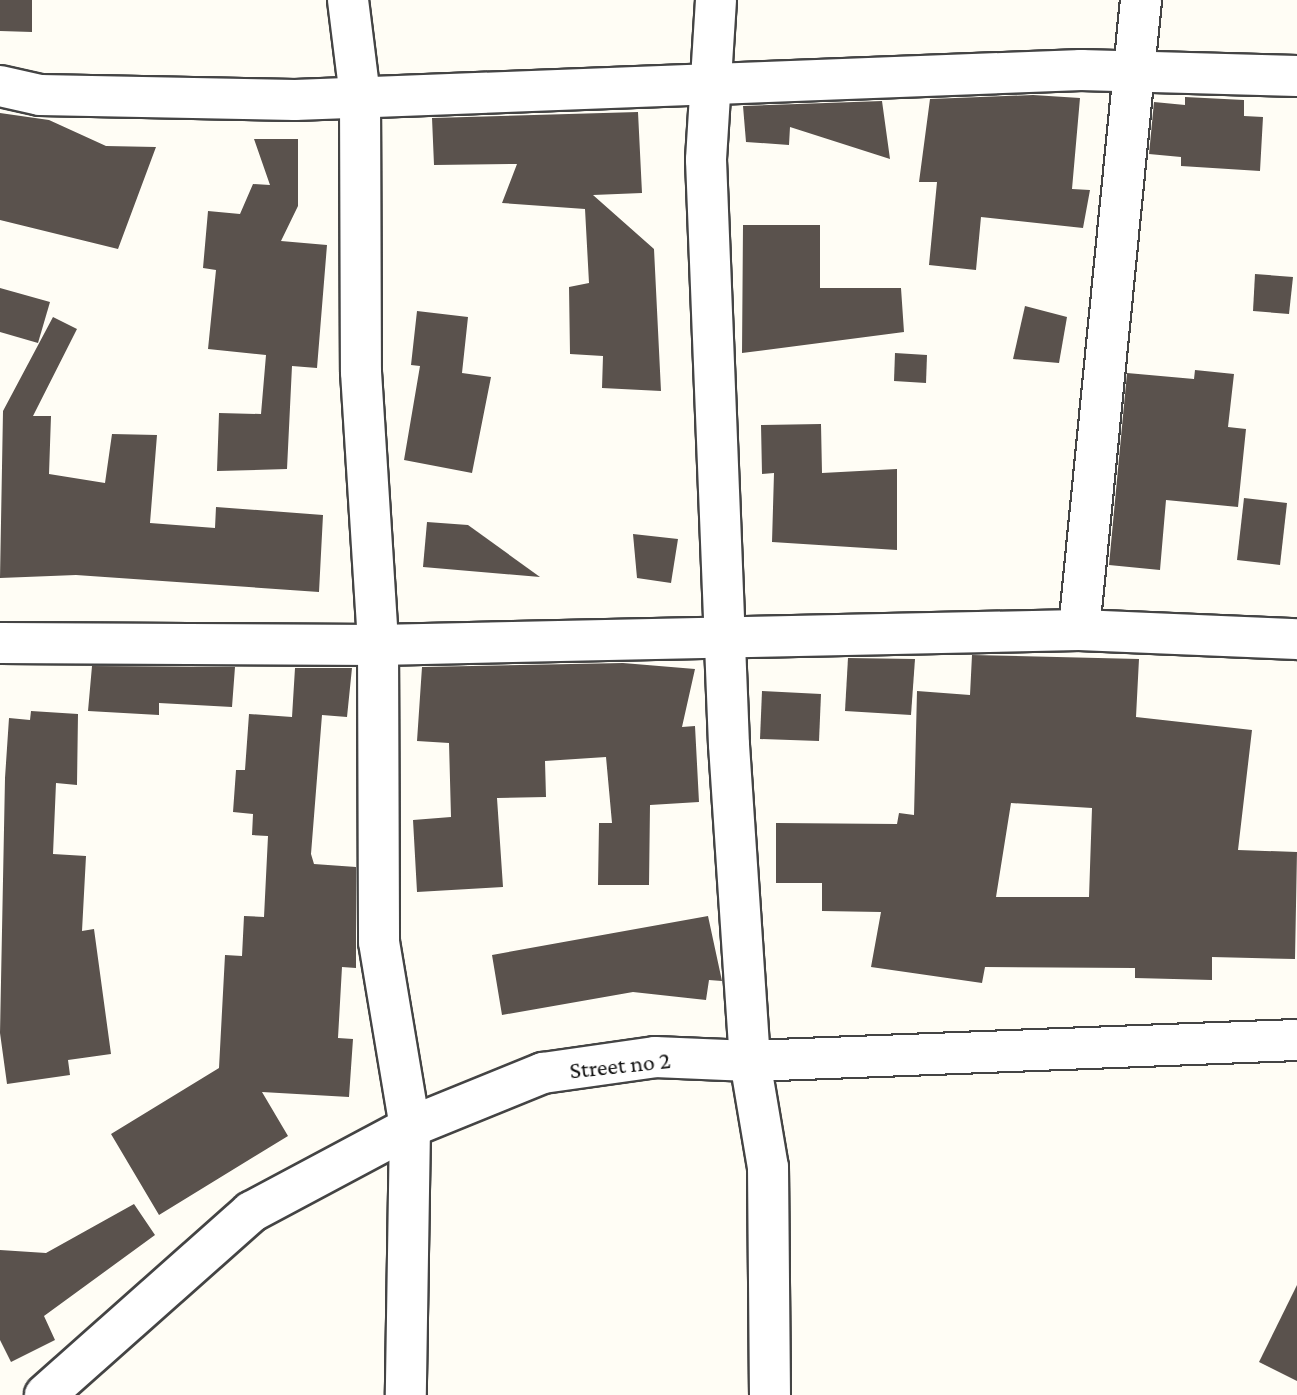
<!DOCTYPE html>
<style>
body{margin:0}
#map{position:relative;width:1297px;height:1395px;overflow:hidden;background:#fffdf5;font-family:"Crimson Pro",serif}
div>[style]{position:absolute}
.building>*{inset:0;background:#5a524d}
.roads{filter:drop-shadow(2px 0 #444) drop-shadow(-2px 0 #444) drop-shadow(0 2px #444) drop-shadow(0 -2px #444)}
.minor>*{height:40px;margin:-20px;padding:0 20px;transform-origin:20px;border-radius:20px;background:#fff}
span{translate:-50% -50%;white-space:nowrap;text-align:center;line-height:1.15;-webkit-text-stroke:8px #fff;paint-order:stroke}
.street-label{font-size:24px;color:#111}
</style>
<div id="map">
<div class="building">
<div style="clip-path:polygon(0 0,32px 0,32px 32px,0 31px)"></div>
<div style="clip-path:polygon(1033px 95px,1080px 98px,1072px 189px,1090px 190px,1083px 228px,981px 217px,976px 270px,929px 265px,937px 182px,919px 182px,930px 99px)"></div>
<div style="clip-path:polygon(1185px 97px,1244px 100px,1244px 116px,1263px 117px,1260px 171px,1181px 166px,1181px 157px,1149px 154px,1154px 102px,1185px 105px)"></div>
<div style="clip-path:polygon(882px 101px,890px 159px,790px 127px,789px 145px,746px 142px,743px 106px)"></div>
<div style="clip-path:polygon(638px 112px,642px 193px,593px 195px,654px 249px,661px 391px,602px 388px,603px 356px,570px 354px,569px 287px,589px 283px,585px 209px,502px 203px,517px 164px,434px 165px,432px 118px)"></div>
<div style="clip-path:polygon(0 113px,49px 120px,106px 146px,156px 147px,118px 249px,0 220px)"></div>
<div style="clip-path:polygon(254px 139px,298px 139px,298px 206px,281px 241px,327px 245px,317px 368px,292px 366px,287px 469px,217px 471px,219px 413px,261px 414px,266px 355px,208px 349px,216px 270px,203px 268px,208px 211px,240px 214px,253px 184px,270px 185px)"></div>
<div style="clip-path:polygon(743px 225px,820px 225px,820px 288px,901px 288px,904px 332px,742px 353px)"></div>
<div style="clip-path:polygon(1255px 274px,1293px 277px,1289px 314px,1253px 311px)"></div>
<div style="clip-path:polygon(0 288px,50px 302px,38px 343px,0 332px)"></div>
<div style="clip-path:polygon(1025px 306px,1067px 317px,1059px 363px,1013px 359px)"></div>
<div style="clip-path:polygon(417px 311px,468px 317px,462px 373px,491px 377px,472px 473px,404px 460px,420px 366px,411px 365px)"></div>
<div style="clip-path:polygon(53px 317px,77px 329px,33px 416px,51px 416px,49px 474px,105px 483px,112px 434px,157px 435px,150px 523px,215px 528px,216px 507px,323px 515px,319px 592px,76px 575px,0 578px,3px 411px)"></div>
<div style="clip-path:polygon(895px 353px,927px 355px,926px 383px,894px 381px)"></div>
<div style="clip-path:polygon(1195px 370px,1234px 374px,1228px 427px,1246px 429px,1238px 507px,1166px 500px,1160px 570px,1109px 565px,1127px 373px,1194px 379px)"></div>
<div style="clip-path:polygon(821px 424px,822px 473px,897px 469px,897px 550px,772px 542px,774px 473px,762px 474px,761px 425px)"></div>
<div style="clip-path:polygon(1244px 498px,1287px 503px,1280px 565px,1237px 560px)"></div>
<div style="clip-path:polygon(427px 522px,468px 525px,540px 577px,423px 567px)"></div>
<div style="clip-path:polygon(633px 534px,678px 539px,671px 583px,637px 578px)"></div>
<div style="clip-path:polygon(evenodd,972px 655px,1139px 659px,1136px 717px,1252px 730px,1238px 850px,1297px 852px,1295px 959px,1212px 957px,1212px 980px,1135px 978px,1135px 968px,985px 967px,982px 983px,871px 967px,881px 912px,822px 911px,822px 883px,776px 883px,776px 823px,897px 824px,899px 813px,914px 815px,917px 691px,970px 695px,972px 655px,1011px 803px,1092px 808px,1089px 897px,996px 897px,1011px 803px)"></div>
<div style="clip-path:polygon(848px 658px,915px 659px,911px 715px,845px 711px)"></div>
<div style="clip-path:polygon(623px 663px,695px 669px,682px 727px,695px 726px,699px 802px,650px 805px,649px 885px,598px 885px,599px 823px,612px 823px,606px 757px,545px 761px,546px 797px,497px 798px,503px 887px,417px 892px,413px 820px,451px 817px,449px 743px,417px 741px,422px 667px)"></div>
<div style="clip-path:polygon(92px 666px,235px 667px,232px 707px,159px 703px,159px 715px,88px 711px)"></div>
<div style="clip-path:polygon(295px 668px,352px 668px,347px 717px,322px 715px,311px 854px,314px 864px,356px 867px,356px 968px,342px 967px,338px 1038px,353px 1039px,349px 1097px,262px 1092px,288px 1136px,159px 1215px,111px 1134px,219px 1068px,225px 955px,242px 956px,244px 916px,264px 917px,268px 836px,252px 835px,253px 814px,233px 812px,236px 770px,245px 770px,249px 714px,292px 717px)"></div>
<div style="clip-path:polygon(762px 691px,821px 694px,819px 741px,760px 739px)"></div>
<div style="clip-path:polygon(31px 711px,78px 714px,77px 785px,56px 783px,53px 854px,86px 856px,82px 931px,94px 929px,111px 1054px,68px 1060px,70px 1075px,7px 1084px,0 1033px,5px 778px,9px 718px,30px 720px)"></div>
<div style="clip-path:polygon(708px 916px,722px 981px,709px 980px,706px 1000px,633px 992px,502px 1015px,492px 955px)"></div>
<div style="clip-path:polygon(134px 1204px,155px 1235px,44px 1316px,55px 1340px,11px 1362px,0 1340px,0 1250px,46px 1253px)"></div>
<div style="clip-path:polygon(1297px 1285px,1297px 1381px,1259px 1362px)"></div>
</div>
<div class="roads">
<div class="minor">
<div style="left:348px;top:0;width:98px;rotate:82.9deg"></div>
<div style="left:360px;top:97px;width:275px;rotate:89.8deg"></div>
<div style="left:361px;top:372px;width:274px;rotate:86.4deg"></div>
<div style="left:378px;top:645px;width:297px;rotate:89.8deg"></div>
<div style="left:379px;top:942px;width:188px;rotate:80.5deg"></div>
<div style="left:410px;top:1127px;width:268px;rotate:90.9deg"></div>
<div style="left:716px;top:0;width:160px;rotate:93.6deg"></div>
<div style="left:706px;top:160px;width:585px;rotate:87.75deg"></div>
<div style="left:729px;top:745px;width:317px;rotate:86.2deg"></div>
<div style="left:750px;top:1061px;width:108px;rotate:80.4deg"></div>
<div style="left:768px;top:1167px;width:228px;rotate:89.5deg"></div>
<div style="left:0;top:86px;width:41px;rotate:12.7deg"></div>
<div style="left:40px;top:95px;width:255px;rotate:1.1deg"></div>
<div style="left:295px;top:100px;width:787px;rotate:-2.19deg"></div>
<div style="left:1081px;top:70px;width:216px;rotate:1.6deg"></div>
<div style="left:1079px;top:630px;width:633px;rotate:-84.38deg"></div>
<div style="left:0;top:643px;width:378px;rotate:0.3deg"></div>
<div style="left:378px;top:645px;width:701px;rotate:-1.23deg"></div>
<div style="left:1079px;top:630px;width:218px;rotate:2.4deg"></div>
<div style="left:45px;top:1395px;width:276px;rotate:-41.6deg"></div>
<div style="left:251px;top:1212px;width:180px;rotate:-28.1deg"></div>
<div style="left:410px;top:1127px;width:144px;rotate:-22.1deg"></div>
<div style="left:543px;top:1073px;width:113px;rotate:-8.1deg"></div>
<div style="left:655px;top:1057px;width:95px;rotate:2.4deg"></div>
<div style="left:750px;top:1061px;width:547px;rotate:-2.2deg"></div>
</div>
</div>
<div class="street-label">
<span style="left:620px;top:1065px;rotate:-6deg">Street no 2</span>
</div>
</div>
